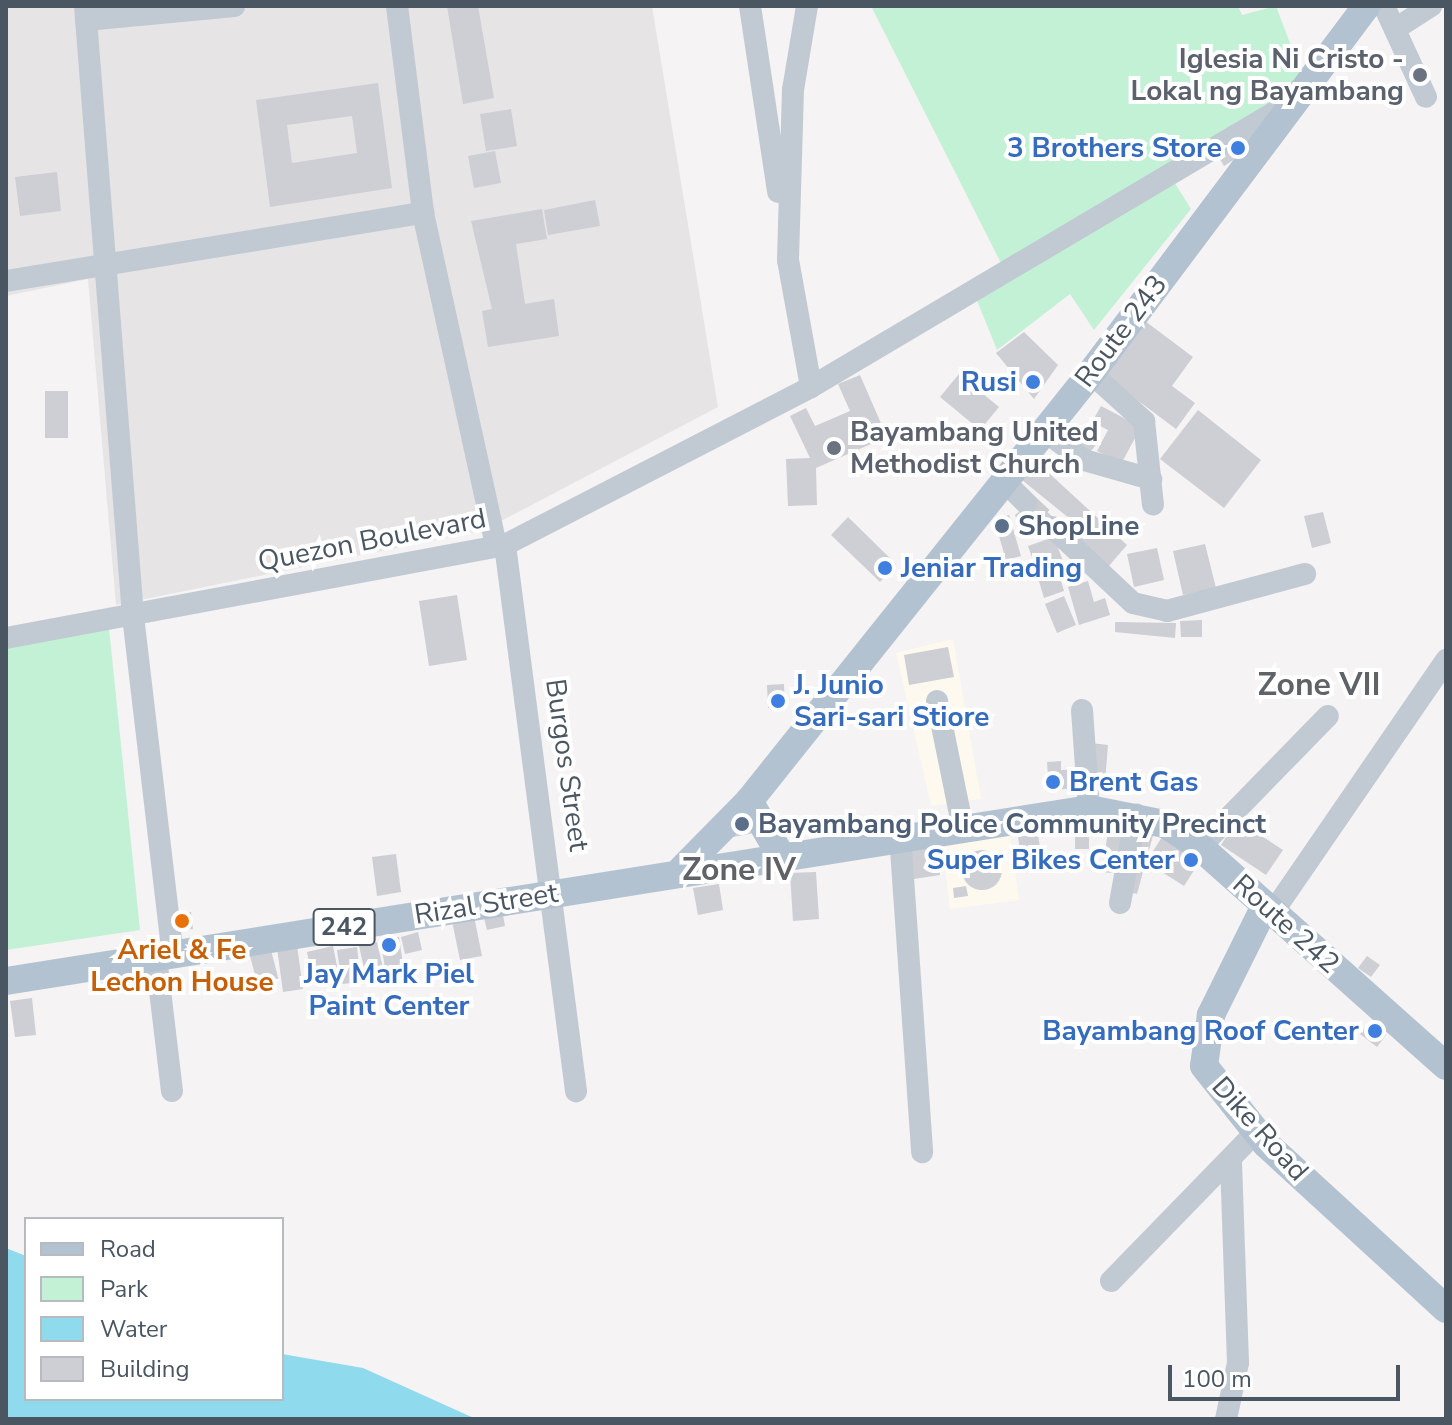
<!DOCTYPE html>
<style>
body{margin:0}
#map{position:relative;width:1452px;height:1425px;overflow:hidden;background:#f5f3f3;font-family:"Nunito Sans",sans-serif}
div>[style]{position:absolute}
.commercial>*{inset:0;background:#fdf9ef}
.education>*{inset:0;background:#e6e4e5}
.green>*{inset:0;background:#c3f1d5}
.water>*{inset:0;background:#90daee}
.building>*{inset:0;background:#cdcfd5}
.round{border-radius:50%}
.minor-tunnel>*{height:22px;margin-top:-11px;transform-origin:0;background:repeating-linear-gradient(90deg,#caccce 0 22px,transparent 0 33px)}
.minor>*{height:22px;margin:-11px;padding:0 11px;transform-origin:11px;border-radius:11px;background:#c1cad2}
.major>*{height:28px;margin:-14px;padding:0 14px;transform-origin:14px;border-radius:14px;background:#b3c2d1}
.dots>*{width:22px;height:22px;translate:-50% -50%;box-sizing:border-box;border:4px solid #fff;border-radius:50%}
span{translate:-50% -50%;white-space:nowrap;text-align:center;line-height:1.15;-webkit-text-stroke:8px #fff;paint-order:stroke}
.shield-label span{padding:2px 6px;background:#fff;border:2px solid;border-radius:6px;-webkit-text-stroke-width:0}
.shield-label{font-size:26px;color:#4a5661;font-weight:700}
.worship-label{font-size:28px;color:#5b616d;font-weight:700}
.right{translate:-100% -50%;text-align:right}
.left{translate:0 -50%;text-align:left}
.shop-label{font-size:28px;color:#366cbe;font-weight:700}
.street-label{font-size:28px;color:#4a5661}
.service-label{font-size:28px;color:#4e5e75;font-weight:700}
.food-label{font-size:28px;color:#c56008;font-weight:700}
.quarter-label{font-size:32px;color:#5f6368;font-weight:700}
.frame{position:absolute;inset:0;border:8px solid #4a5661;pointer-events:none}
.legend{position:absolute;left:24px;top:1217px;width:260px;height:184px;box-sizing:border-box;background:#fff;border:2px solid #b7bbc0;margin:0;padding:10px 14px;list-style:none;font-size:24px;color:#4a5661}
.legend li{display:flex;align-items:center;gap:16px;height:40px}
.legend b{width:40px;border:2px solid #b7bbc0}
.scale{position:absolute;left:1168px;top:1365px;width:232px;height:36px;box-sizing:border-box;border:4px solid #4a5661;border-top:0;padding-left:10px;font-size:24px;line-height:28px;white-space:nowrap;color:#4a5661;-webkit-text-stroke:6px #fff;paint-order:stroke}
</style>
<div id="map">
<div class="commercial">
<div style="clip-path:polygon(953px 639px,981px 799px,931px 806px,896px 653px)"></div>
<div style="clip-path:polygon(1010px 835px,1019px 900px,950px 909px,942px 843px)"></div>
</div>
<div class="education">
<div style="clip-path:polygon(6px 6px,652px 6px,718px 407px,484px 530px,116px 605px,88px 279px,6px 296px)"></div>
</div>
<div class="green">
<div style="clip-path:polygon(871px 6px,1238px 6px,1242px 15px,1276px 6px,1302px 75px,1282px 103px,1002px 265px)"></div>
<div style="clip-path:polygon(1173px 180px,1191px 209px,1094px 330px,1070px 294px,997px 350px,976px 298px)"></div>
<div style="clip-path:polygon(109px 628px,140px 930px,6px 950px,6px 646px)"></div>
</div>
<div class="water">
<div style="clip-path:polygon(6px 1248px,26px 1256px,26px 1399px,282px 1399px,282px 1354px,363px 1368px,476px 1419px,6px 1419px)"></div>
</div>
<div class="building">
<div style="clip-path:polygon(447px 6px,478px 6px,494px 98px,463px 104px)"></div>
<div style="clip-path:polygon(evenodd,378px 83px,392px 188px,270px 207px,256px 100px,378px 83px,352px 116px,357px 153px,292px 163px,287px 125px,352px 116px)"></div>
<div style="clip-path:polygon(511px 109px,517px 146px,486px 151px,480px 114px)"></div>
<div style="clip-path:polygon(1239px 141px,1246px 152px,1224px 166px,1217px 154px)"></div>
<div style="clip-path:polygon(495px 151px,501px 183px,474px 188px,468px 156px)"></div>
<div style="clip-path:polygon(57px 172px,61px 211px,20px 216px,15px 177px)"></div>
<div style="clip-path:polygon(595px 200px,600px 226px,548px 235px,544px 210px)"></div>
<div style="clip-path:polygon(542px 209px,547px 239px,516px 244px,525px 304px,554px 299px,559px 336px,488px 347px,482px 311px,492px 309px,471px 221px)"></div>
<div style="clip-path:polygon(1145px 321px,1193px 357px,1172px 386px,1195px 403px,1176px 429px,1105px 376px)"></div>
<div style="clip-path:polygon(1024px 332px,1058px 365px,1034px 399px,996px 353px)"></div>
<div style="clip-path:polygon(959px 374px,999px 407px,980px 430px,940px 397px)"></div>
<div style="clip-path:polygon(860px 375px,887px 437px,816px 468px,817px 505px,788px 506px,786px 459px,810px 458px,790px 416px,806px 408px,815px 426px,850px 411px,838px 384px)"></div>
<div style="clip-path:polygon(45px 391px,68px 391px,68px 438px,45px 438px)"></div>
<div style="clip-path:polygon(1101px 406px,1141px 427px,1121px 464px,1097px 451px,1108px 430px,1092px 422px)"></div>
<div style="clip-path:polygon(1198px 410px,1261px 460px,1224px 508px,1160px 459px)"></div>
<div style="clip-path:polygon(1077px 427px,1098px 442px,1088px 455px,1067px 440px)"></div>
<div style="clip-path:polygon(1038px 463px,1127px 545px,1108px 567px,1073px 535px,1080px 527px,1022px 480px)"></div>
<div style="clip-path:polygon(1031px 497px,1057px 521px,1046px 533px,1020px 508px)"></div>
<div style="clip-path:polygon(1020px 511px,1041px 531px,1024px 538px,1015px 515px)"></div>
<div style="clip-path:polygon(1323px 512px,1331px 543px,1312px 548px,1304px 516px)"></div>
<div style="clip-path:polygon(1009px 515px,1021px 556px,1006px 560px,994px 519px)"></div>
<div style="clip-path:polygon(848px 517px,896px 564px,880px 582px,831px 535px)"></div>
<div style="clip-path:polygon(1054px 537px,1064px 564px,1038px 574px,1028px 546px)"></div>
<div style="clip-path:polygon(1205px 544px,1216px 588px,1183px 595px,1173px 551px)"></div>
<div style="clip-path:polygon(1157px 548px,1164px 580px,1134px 587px,1127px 554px)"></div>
<div style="clip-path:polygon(1058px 571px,1064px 591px,1044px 598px,1038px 578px)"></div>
<div style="clip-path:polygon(1088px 581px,1094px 602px,1105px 598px,1110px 615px,1079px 625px,1068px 587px)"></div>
<div style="clip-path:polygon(457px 595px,467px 660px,429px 666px,419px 601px)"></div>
<div style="clip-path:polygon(1064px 596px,1076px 625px,1057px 633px,1045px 604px)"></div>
<div style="clip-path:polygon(1202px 620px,1202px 637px,1181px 637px,1180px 621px)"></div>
<div style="clip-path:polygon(1115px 622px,1176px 623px,1175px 638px,1115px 632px)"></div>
<div style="clip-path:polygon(948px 647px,954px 677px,909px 685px,904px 655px)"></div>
<div style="clip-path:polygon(784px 684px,785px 707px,768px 708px,767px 685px)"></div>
<div style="clip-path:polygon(1091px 743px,1108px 745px,1105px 782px,1088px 780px)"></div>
<div style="clip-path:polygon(1061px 761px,1061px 770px,1081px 769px,1082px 788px,1049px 790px,1047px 762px)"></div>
<div style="clip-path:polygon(742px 815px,754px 833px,728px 838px)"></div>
<div style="clip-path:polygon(1075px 817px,1089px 817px,1089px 849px,1075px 849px)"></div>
<div style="clip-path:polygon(1237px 820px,1283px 850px,1266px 875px,1221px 845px)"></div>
<div style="clip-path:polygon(1109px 824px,1127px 827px,1121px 874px,1102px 872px)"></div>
<div style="clip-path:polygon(1141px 828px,1154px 832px,1137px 894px,1124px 891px)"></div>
<div style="clip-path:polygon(1038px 834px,1041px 854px,1021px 856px,1018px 837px)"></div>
<div style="clip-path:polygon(1162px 837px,1200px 861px,1184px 886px,1146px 862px)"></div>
<div style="clip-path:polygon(936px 846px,940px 875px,914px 879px,910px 850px)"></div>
<div class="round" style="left:962px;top:850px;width:40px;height:40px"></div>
<div style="clip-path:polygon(396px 854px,401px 892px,377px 896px,372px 857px)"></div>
<div style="clip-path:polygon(816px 872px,819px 919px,793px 921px,790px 873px)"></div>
<div style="clip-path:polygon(719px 884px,723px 910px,698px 915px,693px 888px)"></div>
<div style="clip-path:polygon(966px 886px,968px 896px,954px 898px,953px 888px)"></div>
<div style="clip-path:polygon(502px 910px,505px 926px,487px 930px,483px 914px)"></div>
<div style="clip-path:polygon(191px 912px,193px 929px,173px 931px,172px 914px)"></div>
<div style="clip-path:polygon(474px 916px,482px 956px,460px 960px,452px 921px)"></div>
<div style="clip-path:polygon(418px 932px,422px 950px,405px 954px,401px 937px)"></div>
<div style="clip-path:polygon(399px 937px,403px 964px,385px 967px,380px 940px)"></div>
<div style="clip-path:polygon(377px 942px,385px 977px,367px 981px,359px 946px)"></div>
<div style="clip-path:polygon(297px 945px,303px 989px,283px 992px,277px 948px)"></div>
<div style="clip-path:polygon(333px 946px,338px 971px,312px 977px,307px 952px)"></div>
<div style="clip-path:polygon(357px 947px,361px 982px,342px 984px,337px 950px)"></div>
<div style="clip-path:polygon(271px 950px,279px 981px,258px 986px,250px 956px)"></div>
<div style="clip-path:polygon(1367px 956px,1380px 965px,1371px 977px,1358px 968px)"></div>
<div style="clip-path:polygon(32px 998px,36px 1035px,15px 1037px,10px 1001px)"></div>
<div style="clip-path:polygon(1370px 1022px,1386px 1035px,1377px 1047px,1360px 1034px)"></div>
</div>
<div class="minor-tunnel">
<div style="left:1026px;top:503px;width:35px;rotate:43deg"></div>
</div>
<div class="minor">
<div style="left:85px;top:6px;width:612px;rotate:85.5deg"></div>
<div style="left:133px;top:616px;width:340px;rotate:83.3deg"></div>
<div style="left:397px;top:6px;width:209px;rotate:82.8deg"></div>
<div style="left:423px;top:213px;width:341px;rotate:77.6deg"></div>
<div style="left:750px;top:6px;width:188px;rotate:81.4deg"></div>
<div style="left:807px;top:6px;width:85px;rotate:99.5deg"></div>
<div style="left:793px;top:90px;width:170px;rotate:91.7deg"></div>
<div style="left:788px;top:260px;width:129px;rotate:79.7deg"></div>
<div style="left:1384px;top:6px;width:100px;rotate:65.2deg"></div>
<div style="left:86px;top:20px;width:149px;rotate:-5.4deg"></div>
<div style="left:1395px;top:29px;width:43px;rotate:-32.6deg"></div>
<div style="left:6px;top:281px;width:423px;rotate:-9.3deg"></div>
<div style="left:1091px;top:373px;width:72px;rotate:42.2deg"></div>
<div style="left:1144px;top:421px;width:84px;rotate:83.9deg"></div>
<div style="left:1043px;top:430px;width:51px;rotate:36.2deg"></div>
<div style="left:1084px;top:460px;width:70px;rotate:15.8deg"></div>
<div style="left:1003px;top:480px;width:33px;rotate:45deg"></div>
<div style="left:1052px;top:527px;width:111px;rotate:43.2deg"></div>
<div style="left:1133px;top:603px;width:35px;rotate:13deg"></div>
<div style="left:1167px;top:611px;width:143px;rotate:-15deg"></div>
<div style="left:505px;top:545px;width:551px;rotate:82.59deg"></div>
<div style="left:6px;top:638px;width:508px;rotate:-10.56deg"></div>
<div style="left:505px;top:545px;width:344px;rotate:-27.3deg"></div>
<div style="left:811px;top:387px;width:559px;rotate:-30.65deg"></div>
<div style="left:937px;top:701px;width:126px;rotate:78.5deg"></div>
<div style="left:1082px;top:710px;width:99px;rotate:86deg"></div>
<div style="left:900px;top:835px;width:318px;rotate:86deg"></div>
<div style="left:1200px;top:847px;width:183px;rotate:-45.7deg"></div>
<div style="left:1120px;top:903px;width:90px;rotate:-79.8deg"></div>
<div style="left:1273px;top:912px;width:306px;rotate:-55.5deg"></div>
<div style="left:156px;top:957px;width:135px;rotate:83.2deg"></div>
<div style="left:1111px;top:1281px;width:208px;rotate:-45.8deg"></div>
<div style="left:1226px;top:1419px;width:57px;rotate:-77.9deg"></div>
<div style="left:1238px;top:1363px;width:204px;rotate:-92deg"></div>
</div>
<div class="major">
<div style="left:749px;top:801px;width:61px;rotate:59.7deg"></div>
<div style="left:682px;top:869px;width:95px;rotate:-45.4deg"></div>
<div style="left:749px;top:801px;width:548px;rotate:-51.37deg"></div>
<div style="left:1091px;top:373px;width:459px;rotate:-53.1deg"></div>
<div style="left:1265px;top:906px;width:122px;rotate:116.4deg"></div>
<div style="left:1211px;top:1015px;width:51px;rotate:97.8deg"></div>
<div style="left:1204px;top:1066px;width:100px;rotate:51.5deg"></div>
<div style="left:1266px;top:1144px;width:244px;rotate:42.5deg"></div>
<div style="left:6px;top:981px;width:1097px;rotate:-9.02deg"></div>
<div style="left:1089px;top:809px;width:77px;rotate:11.2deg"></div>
<div style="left:1165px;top:824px;width:42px;rotate:33.3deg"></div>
<div style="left:1200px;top:847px;width:329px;rotate:41.7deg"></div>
</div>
<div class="dots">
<div style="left:1420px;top:75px;background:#6b7280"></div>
<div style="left:1238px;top:148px;background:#3f7fe0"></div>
<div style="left:1033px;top:382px;background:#3f7fe0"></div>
<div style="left:834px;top:448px;background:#6b7280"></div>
<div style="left:1002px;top:526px;background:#5c6f8a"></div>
<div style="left:885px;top:568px;background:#3f7fe0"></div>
<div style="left:778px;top:701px;background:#3f7fe0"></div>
<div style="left:1053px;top:782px;background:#3f7fe0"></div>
<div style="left:742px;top:824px;background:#5c6f8a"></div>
<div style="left:1191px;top:860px;background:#3f7fe0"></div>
<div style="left:182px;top:921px;background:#e8710a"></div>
<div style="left:389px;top:945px;background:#3f7fe0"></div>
<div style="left:1375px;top:1031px;background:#3f7fe0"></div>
</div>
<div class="shield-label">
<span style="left:344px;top:927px">242</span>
</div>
<div class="worship-label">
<span class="right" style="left:1404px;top:75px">Iglesia Ni Cristo -<br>Lokal ng Bayambang</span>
<span class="left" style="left:850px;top:448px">Bayambang United<br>Methodist Church</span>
</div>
<div class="shop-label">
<span class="right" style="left:1222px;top:148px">3 Brothers Store</span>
<span class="right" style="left:1017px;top:382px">Rusi</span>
<span class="left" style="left:901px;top:568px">Jeniar Trading</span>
<span class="left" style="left:794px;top:701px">J. Junio<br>Sari-sari Stiore</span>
<span class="left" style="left:1069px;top:782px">Brent Gas</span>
<span class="right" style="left:1175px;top:860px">Super Bikes Center</span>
<span style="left:389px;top:990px">Jay Mark Piel<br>Paint Center</span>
<span class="right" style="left:1359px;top:1031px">Bayambang Roof Center</span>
</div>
<div class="street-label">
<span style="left:1121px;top:331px;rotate:-53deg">Route 243</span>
<span style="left:372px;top:540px;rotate:-11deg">Quezon Boulevard</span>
<span style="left:567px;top:765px;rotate:82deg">Burgos Street</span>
<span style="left:486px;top:904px;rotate:-9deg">Rizal Street</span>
<span style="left:1286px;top:924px;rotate:42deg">Route 242</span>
<span style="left:1260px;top:1129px;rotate:48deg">Dike Road</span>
</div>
<div class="service-label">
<span class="left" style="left:1018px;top:526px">ShopLine</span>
<span class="left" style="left:758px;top:824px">Bayambang Police Community Precinct</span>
</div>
<div class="food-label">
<span style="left:182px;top:966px">Ariel &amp; Fe<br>Lechon House</span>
</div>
<div class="quarter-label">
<span style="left:1319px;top:685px">Zone VII</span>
<span style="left:739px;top:870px">Zone IV</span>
</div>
<div class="frame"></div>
<ul class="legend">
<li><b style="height:10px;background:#b3c2d1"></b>Road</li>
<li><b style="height:22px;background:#c3f1d5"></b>Park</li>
<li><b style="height:22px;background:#90daee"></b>Water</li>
<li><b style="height:22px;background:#cdcfd5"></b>Building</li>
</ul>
<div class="scale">100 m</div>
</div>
